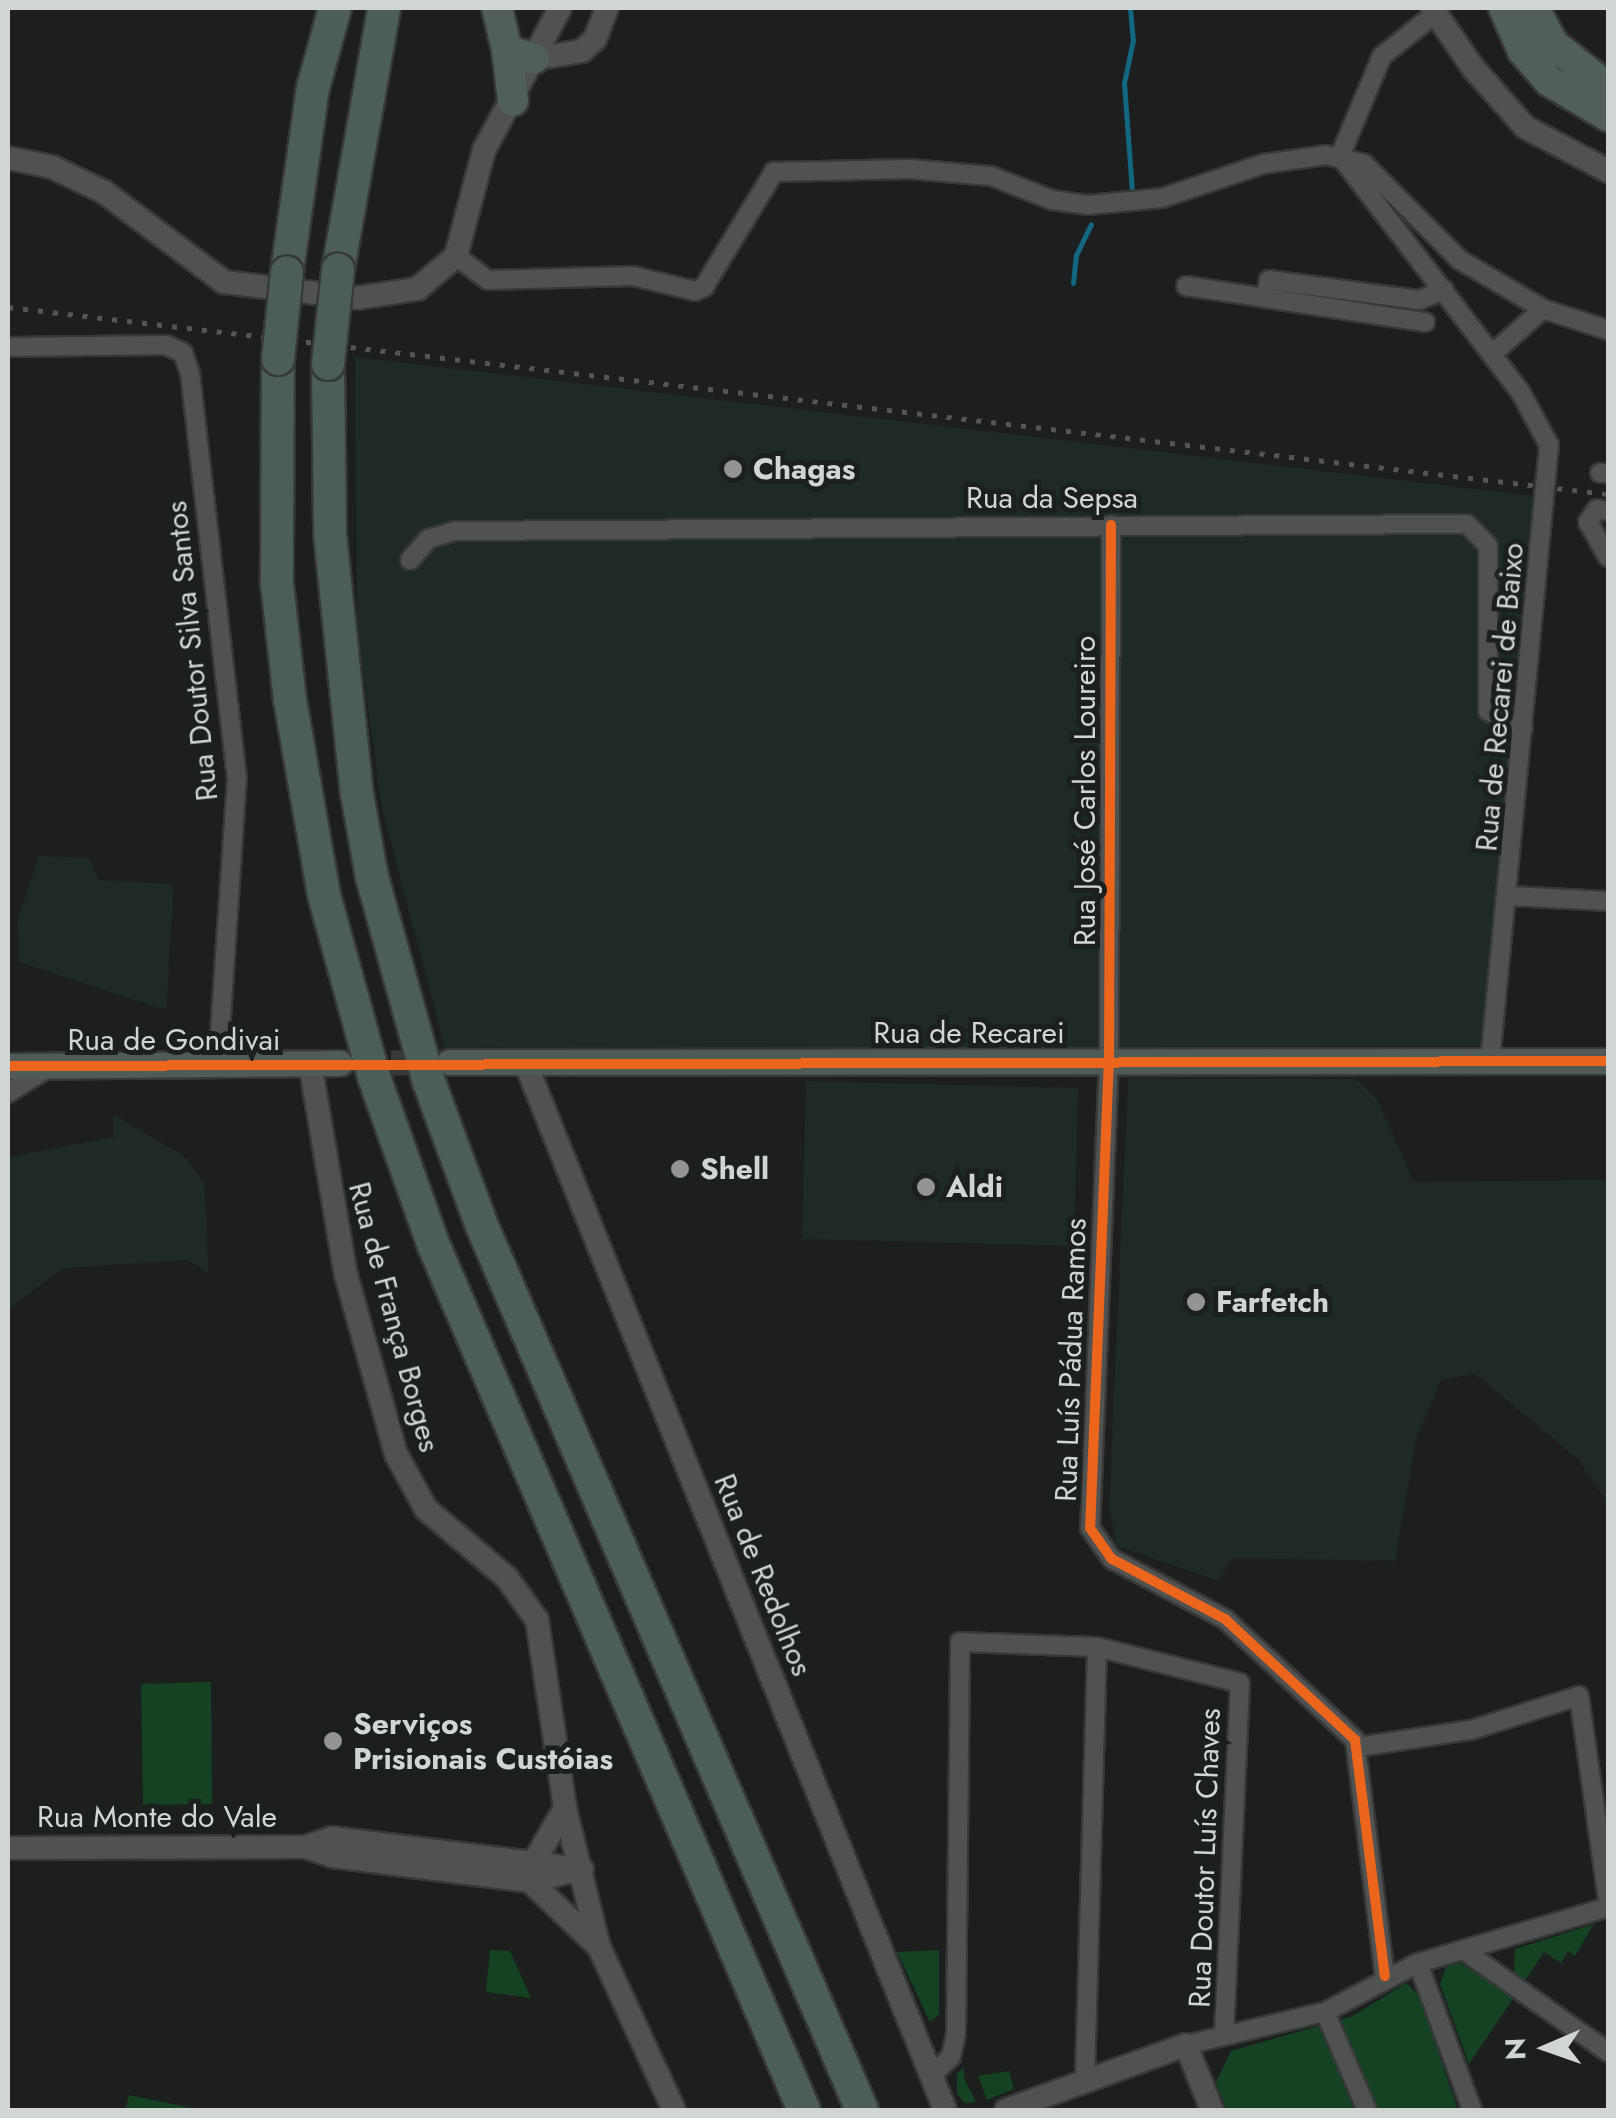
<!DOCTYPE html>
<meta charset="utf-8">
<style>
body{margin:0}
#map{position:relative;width:1616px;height:2118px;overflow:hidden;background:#1c1f1e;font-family:Jost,sans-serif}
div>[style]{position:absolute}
.built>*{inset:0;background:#1f2928}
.green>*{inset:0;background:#144223}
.stream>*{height:5px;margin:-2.5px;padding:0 2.5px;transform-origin:2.5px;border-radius:2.5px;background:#146781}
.secondary-tunnel>*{height:25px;margin-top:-12.5px;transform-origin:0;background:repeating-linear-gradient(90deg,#373a39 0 25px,transparent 0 37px)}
.roads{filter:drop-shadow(2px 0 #373939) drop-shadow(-2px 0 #373939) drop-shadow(0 2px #373939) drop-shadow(0 -2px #373939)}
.minor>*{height:18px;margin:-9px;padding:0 9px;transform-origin:9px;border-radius:9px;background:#505252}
.tertiary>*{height:22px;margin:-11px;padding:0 11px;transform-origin:11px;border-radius:11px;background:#505252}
.secondary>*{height:25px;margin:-12.5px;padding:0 12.5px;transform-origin:12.5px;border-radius:12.5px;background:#525a57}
.trunk>*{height:30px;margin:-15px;padding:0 15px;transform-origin:15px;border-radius:15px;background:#505f5b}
.motorway>*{height:32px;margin:-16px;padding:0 16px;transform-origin:16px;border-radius:16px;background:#4d5e5a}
.rail>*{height:5px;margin-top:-2.5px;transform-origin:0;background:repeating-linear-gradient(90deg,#545655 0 5px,transparent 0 15px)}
.bridges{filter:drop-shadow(2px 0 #373939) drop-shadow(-2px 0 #373939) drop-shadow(0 2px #373939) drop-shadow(0 -2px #373939)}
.motorway-bridge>*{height:32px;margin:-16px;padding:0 16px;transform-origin:16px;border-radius:16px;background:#4d5e5a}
.cycleway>*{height:10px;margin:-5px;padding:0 5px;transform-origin:5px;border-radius:5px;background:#eb651d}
.dots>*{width:28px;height:28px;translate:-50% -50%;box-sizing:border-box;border:5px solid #1b201f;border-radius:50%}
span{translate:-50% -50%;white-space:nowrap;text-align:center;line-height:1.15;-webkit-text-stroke:10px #1b201f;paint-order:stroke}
.poi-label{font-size:30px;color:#d1d5d4;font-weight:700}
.left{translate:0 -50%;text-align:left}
.street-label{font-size:30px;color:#d1d5d4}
.frame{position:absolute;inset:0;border:10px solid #d1d5d4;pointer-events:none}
.north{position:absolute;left:1496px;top:1998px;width:100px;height:100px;-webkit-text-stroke:8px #1b201f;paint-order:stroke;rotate:268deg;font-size:28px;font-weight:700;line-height:40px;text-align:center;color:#d1d5d4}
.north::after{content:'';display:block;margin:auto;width:35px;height:45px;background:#d1d5d4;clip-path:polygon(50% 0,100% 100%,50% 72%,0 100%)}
</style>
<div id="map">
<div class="built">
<div style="clip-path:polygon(355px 357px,1535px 496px,1484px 1046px,445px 1048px,382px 809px,357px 629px)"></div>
<div style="clip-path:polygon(39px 856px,89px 858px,99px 880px,174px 884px,166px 1010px,19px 962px,18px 919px)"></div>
<div style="clip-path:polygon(1128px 1078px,1356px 1079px,1377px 1099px,1414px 1182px,1608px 1180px,1608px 1504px,1578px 1459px,1475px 1374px,1441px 1380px,1416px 1439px,1395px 1561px,1232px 1558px,1219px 1581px,1117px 1546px,1109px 1507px)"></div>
<div style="clip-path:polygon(806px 1081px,1078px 1088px,1074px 1246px,802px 1239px)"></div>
<div style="clip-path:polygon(113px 1114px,185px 1157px,204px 1182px,209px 1273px,188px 1260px,64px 1268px,8px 1309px,8px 1157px,114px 1137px)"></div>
</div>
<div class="green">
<div style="clip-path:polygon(211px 1682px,212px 1804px,143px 1805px,141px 1684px)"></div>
<div style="clip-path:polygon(1594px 1924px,1575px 1956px,1568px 1951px,1561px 1963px,1544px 1952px,1522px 1985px,1514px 1979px,1515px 1949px)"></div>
<div style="clip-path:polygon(490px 1950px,510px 1951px,531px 1998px,486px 1992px)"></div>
<div style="clip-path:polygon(939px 1950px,939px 2014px,930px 2022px,897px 1952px)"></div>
<div style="clip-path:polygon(1460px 1963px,1514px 1997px,1469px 2064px,1440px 1984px,1446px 1967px)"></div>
<div style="clip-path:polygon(1406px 1983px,1419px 1995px,1458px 2110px,1227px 2110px,1216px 2082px,1231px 2051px,1353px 2016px)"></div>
<div style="clip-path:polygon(964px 2067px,964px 2078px,976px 2102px,965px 2103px,957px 2094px,957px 2074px)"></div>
<div style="clip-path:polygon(1009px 2071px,1014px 2089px,987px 2100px,978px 2076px)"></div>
<div style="clip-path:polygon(129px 2095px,201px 2110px,125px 2110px)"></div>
</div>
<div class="stream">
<div style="left:1130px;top:8px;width:32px;rotate:85deg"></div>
<div style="left:1133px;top:40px;width:44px;rotate:101.8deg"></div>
<div style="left:1124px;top:83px;width:108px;rotate:85.8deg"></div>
<div style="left:1073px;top:283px;width:28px;rotate:-84deg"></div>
<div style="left:1076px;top:255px;width:34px;rotate:-64deg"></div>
</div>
<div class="secondary-tunnel">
<div style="left:354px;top:1063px;width:85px;rotate:-0.7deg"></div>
</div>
<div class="roads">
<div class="minor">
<div style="left:1436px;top:13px;width:69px;rotate:141.5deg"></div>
<div style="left:1382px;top:56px;width:108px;rotate:112.8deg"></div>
<div style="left:1340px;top:156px;width:298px;rotate:52.6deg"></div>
<div style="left:1521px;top:393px;width:59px;rotate:61.7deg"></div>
<div style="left:1549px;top:445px;width:619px;rotate:95.47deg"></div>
<div style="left:456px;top:256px;width:40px;rotate:37deg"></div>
<div style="left:488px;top:280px;width:145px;rotate:-1.6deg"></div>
<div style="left:633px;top:276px;width:64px;rotate:13.6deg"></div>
<div style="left:695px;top:291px;width:10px;rotate:-24deg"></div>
<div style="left:704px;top:287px;width:135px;rotate:-58.7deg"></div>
<div style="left:774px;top:172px;width:135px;rotate:-1.3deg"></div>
<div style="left:909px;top:169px;width:82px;rotate:4.9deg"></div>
<div style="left:991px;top:176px;width:66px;rotate:21.5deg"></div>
<div style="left:1052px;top:200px;width:36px;rotate:8deg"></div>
<div style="left:1088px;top:205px;width:74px;rotate:-5.4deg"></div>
<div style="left:1162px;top:198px;width:107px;rotate:-18.6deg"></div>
<div style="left:1263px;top:164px;width:64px;rotate:-8.1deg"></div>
<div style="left:1326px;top:155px;width:39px;rotate:13deg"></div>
<div style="left:1364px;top:164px;width:136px;rotate:45deg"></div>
<div style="left:1460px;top:260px;width:96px;rotate:30.6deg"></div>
<div style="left:1543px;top:309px;width:68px;rotate:17.9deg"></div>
<div style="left:1186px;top:286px;width:81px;rotate:8.5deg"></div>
<div style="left:1266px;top:298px;width:18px;rotate:-81deg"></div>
<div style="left:1269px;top:280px;width:151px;rotate:7.6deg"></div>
<div style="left:1419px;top:300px;width:27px;rotate:-22deg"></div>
<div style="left:1266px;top:298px;width:161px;rotate:8.6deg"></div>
<div style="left:8px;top:347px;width:158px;rotate:-0.7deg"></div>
<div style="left:166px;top:345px;width:19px;rotate:25deg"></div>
<div style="left:183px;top:353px;width:21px;rotate:71deg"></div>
<div style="left:190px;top:373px;width:407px;rotate:83.4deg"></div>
<div style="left:237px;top:777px;width:289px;rotate:93.8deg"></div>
<div style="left:1492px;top:354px;width:68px;rotate:-41.4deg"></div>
<div style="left:1600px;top:473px;width:8px"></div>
<div style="left:1608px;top:511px;width:11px;rotate:-170deg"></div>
<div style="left:1597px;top:509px;width:16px;rotate:125deg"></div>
<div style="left:1588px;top:522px;width:40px;rotate:60.3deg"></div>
<div style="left:1111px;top:525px;width:533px;rotate:90.21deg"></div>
<div style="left:1109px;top:1058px;width:470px;rotate:92.3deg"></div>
<div style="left:1090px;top:1528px;width:38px;rotate:55deg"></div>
<div style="left:1112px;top:1559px;width:128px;rotate:28deg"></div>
<div style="left:1225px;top:1619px;width:178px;rotate:42.9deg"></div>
<div style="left:1355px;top:1740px;width:238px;rotate:82.8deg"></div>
<div style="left:410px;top:560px;width:28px;rotate:-49deg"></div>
<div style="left:428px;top:539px;width:28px;rotate:-17deg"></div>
<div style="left:455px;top:531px;width:1012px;rotate:-0.4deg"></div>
<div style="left:1467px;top:524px;width:30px;rotate:46deg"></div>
<div style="left:1488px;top:546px;width:165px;rotate:90deg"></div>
<div style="left:1488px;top:711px;width:39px;rotate:26deg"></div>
<div style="left:1509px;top:896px;width:99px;rotate:2.9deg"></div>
<div style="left:8px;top:1093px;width:49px;rotate:-32.4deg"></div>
<div style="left:1358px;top:1747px;width:114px;rotate:-8.6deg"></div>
<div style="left:1471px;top:1730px;width:113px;rotate:-17.5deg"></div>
<div style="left:1579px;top:1696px;width:207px;rotate:81.9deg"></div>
<div style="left:1463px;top:1950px;width:177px;rotate:35.1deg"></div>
<div style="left:1418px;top:1963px;width:157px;rotate:69.8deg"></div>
<div style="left:1325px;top:2012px;width:107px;rotate:66.8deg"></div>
<div style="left:1186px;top:2045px;width:143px;rotate:-13.4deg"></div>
<div style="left:1325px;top:2012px;width:105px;rotate:-27.8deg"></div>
<div style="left:1418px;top:1963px;width:198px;rotate:-16.4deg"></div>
<div style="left:931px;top:2076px;width:28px;rotate:-44deg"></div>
<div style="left:951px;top:2057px;width:24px;rotate:-78deg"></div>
<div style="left:956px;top:2034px;width:392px;rotate:-89.4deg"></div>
<div style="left:960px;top:1642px;width:137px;rotate:2.1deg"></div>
<div style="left:1097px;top:1647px;width:147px;rotate:14.1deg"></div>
<div style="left:1240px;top:1683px;width:352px;rotate:92.6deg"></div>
<div style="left:1085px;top:2077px;width:430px;rotate:-88.4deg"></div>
</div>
<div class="tertiary">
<div style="left:1432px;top:8px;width:74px;rotate:55.5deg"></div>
<div style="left:1474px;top:69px;width:77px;rotate:48.7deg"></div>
<div style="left:1525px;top:127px;width:94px;rotate:27.9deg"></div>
<div style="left:534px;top:59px;width:49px;rotate:-9.5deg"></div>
<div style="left:582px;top:51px;width:18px;rotate:-43deg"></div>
<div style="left:595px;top:39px;width:33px;rotate:-69deg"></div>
<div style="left:8px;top:158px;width:45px;rotate:11.6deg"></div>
<div style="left:52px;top:167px;width:58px;rotate:25.7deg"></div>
<div style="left:104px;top:192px;width:150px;rotate:36.9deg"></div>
<div style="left:224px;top:282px;width:134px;rotate:6.9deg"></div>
<div style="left:357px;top:298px;width:61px;rotate:-8.5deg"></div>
<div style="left:417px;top:289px;width:51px;rotate:-40.2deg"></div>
<div style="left:456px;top:256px;width:110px;rotate:-75.2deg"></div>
<div style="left:484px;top:150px;width:161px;rotate:-61.8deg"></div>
<div style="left:525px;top:1062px;width:1129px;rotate:68.16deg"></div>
<div style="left:310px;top:1063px;width:215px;rotate:80.4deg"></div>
<div style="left:346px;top:1275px;width:186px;rotate:74.4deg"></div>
<div style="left:396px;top:1454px;width:63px;rotate:61.4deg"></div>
<div style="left:426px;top:1509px;width:106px;rotate:40.4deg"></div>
<div style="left:507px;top:1578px;width:52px;rotate:54.5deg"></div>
<div style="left:537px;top:1620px;width:190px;rotate:81.5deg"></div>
<div style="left:565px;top:1808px;width:143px;rotate:76.3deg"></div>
<div style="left:599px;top:1947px;width:179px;rotate:65.3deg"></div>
<div style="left:306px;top:1847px;width:28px;rotate:19deg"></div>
<div style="left:332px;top:1856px;width:200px;rotate:7.2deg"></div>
<div style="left:530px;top:1881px;width:53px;rotate:-13deg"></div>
<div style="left:8px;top:1848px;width:298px;rotate:-0.2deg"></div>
<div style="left:306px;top:1847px;width:28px;rotate:-19deg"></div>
<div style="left:332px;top:1838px;width:252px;rotate:7.1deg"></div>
<div style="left:534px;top:1862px;width:62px;rotate:-60.1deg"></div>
<div style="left:530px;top:1881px;width:95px;rotate:43.7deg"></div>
<div style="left:1006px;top:2110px;width:191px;rotate:-19.9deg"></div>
<div style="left:1186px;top:2045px;width:70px;rotate:68.2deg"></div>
</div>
<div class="secondary">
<div style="left:449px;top:1062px;width:1159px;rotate:-0.05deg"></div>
<div style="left:8px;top:1066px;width:332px;rotate:-0.5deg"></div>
</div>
<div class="trunk">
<div style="left:497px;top:8px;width:43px;rotate:76.6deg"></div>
<div style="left:507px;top:50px;width:28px;rotate:18deg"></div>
<div style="left:1504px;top:8px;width:47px;rotate:66.2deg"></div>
<div style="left:1523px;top:51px;width:40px;rotate:49deg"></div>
<div style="left:1549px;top:81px;width:69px;rotate:30.7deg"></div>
<div style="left:1534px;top:8px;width:41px;rotate:62.2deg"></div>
<div style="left:1553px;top:44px;width:70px;rotate:38.7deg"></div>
<div style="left:507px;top:50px;width:51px;rotate:83.3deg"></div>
</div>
<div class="motorway">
<div style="left:338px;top:270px;width:266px;rotate:-80deg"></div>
<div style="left:287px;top:272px;width:186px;rotate:-82deg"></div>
<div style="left:313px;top:88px;width:83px;rotate:-74.6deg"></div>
<div style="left:278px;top:359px;width:224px;rotate:90.3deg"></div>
<div style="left:277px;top:583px;width:118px;rotate:83.7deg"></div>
<div style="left:290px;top:700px;width:198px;rotate:80.1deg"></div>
<div style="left:324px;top:895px;width:189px;rotate:74.6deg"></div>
<div style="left:374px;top:1077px;width:179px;rotate:70.5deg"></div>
<div style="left:434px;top:1246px;width:940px;rotate:66.82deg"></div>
<div style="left:328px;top:364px;width:170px;rotate:89.3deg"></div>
<div style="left:330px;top:534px;width:261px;rotate:84.1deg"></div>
<div style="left:357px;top:794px;width:84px;rotate:79.8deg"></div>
<div style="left:372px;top:877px;width:213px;rotate:74.5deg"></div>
<div style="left:429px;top:1082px;width:153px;rotate:69.8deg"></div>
<div style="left:482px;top:1226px;width:962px;rotate:66.74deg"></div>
</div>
</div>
<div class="rail">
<div style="left:8px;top:307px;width:1611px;rotate:6.67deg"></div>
</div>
<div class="bridges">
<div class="motorway-bridge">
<div style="left:278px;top:359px;width:87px;rotate:-84.1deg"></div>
<div style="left:328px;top:364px;width:95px;rotate:-83.9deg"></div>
</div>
</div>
<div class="cycleway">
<div style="left:1111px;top:525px;width:533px;rotate:90.21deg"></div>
<div style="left:1109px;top:1058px;width:470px;rotate:92.3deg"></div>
<div style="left:1090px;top:1528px;width:38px;rotate:55deg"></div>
<div style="left:1112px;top:1559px;width:128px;rotate:28deg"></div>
<div style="left:1225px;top:1619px;width:178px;rotate:42.9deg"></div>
<div style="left:1355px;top:1740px;width:238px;rotate:82.8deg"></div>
<div style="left:8px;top:1066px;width:1600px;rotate:-0.18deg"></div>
</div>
<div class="dots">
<div style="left:733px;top:469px;background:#929594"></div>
<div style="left:680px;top:1169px;background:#929594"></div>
<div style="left:926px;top:1187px;background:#929594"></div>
<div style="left:1196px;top:1302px;background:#929594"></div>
<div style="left:333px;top:1741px;background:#929594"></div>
</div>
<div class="poi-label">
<span class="left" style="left:753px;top:469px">Chagas</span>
<span class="left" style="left:700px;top:1169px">Shell</span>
<span class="left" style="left:946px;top:1187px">Aldi</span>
<span class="left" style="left:1216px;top:1302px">Farfetch</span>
<span class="left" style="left:353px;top:1741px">Serviços<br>Prisionais Custóias</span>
</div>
<div class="street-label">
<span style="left:1052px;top:498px">Rua da Sepsa</span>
<span style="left:192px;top:651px;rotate:-96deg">Rua Doutor Silva Santos</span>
<span style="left:1500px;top:697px;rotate:-85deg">Rua de Recarei de Baixo</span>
<span style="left:1085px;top:791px;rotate:-90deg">Rua José Carlos Loureiro</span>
<span style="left:969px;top:1033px">Rua de Recarei</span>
<span style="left:174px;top:1040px">Rua de Gondivai</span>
<span style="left:394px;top:1317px;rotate:75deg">Rua de França Borges</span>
<span style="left:1071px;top:1360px;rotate:-88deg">Rua Luís Pádua Ramos</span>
<span style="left:763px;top:1575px;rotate:68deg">Rua de Redolhos</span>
<span style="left:157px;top:1817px">Rua Monte do Vale</span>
<span style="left:1205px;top:1858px;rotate:-88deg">Rua Doutor Luís Chaves</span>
</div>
<div class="frame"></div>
<div class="north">N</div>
</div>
